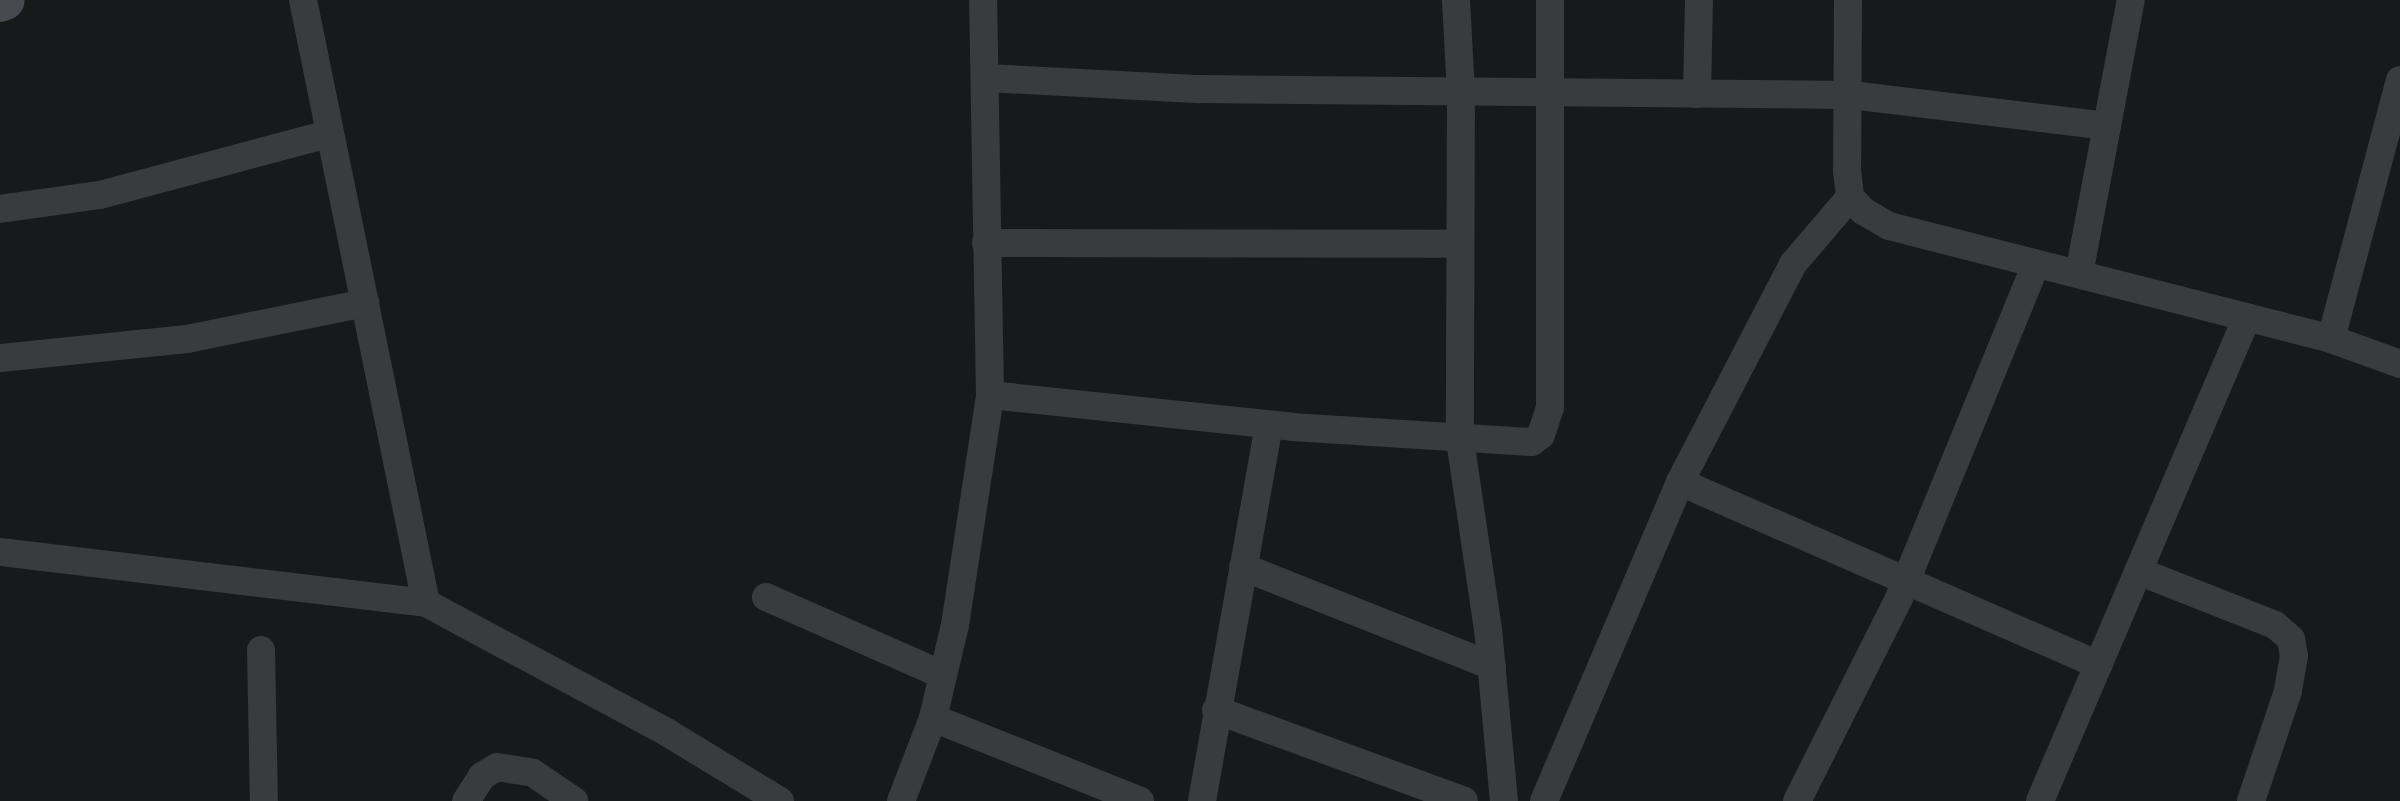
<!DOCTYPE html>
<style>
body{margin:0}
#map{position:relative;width:2400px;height:801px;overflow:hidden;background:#18191a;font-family:Poppins,sans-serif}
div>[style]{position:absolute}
.minor>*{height:28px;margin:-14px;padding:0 14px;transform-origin:14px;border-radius:14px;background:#3a3b3f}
.secondary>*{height:40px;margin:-20px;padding:0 20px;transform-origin:20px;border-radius:20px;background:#484a4f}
span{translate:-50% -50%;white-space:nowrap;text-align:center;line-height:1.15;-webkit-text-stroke:6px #131415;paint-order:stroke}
</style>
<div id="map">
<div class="minor">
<div style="left:303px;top:0;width:615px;rotate:78.47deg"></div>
<div style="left:1456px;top:0;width:92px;rotate:86.9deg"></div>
<div style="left:1461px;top:92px;width:348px;rotate:90.2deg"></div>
<div style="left:1460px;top:440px;width:191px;rotate:81.6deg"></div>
<div style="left:1488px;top:629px;width:173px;rotate:84.7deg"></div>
<div style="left:1848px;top:0;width:171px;rotate:90.3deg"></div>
<div style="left:1847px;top:171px;width:26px;rotate:83deg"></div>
<div style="left:1850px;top:197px;width:19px;rotate:47deg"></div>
<div style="left:1863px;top:211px;width:30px;rotate:30deg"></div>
<div style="left:1889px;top:226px;width:456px;rotate:14.3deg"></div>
<div style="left:2331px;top:339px;width:73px;rotate:19.9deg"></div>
<div style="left:987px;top:78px;width:213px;rotate:3deg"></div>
<div style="left:1200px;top:89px;width:651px;rotate:0.53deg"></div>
<div style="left:1851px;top:95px;width:258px;rotate:6.9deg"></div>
<div style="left:1697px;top:94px;width:94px;rotate:-88.8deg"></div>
<div style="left:0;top:209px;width:101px;rotate:-8deg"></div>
<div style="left:100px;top:195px;width:235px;rotate:-15deg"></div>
<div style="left:986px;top:243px;width:473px;rotate:0.1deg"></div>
<div style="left:2079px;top:274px;width:279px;rotate:-79.3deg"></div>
<div style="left:2331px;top:339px;width:268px;rotate:-75.1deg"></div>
<div style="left:0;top:358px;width:188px;rotate:-5.8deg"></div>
<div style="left:187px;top:339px;width:182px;rotate:-11.4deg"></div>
<div style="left:990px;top:395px;width:304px;rotate:6deg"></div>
<div style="left:1292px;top:427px;width:240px;rotate:3.6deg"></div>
<div style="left:1532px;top:442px;width:11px;rotate:-38deg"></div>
<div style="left:1541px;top:435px;width:28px;rotate:-72deg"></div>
<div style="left:1550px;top:408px;width:408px;rotate:-90deg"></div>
<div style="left:1680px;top:482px;width:457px;rotate:23.6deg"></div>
<div style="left:0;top:552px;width:429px;rotate:6.8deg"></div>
<div style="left:426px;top:603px;width:275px;rotate:28.2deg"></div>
<div style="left:668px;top:733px;width:131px;rotate:31.3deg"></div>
<div style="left:1243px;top:567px;width:268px;rotate:21.7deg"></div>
<div style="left:2138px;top:571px;width:147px;rotate:21.5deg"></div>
<div style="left:2275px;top:625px;width:21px;rotate:41deg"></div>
<div style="left:2291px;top:639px;width:17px;rotate:80deg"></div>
<div style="left:2294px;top:656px;width:36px;rotate:100deg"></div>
<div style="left:2288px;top:691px;width:116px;rotate:108.6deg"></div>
<div style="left:766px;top:597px;width:193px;rotate:23.8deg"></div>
<div style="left:261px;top:650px;width:151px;rotate:88.9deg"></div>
<div style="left:1216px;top:710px;width:264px;rotate:20.1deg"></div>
<div style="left:933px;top:718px;width:223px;rotate:21.8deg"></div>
<div style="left:466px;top:801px;width:30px;rotate:-57deg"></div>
<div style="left:482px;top:776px;width:17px;rotate:-31deg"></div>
<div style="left:497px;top:767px;width:36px;rotate:9deg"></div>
<div style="left:533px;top:773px;width:50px;rotate:34.3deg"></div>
<div style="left:901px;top:801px;width:89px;rotate:-68.9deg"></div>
<div style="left:933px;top:718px;width:96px;rotate:-76.7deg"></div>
<div style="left:955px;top:625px;width:233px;rotate:-81.3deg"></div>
<div style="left:990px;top:395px;width:395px;rotate:-91deg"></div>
<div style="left:1202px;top:801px;width:382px;rotate:-79.9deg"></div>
<div style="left:1544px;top:801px;width:347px;rotate:-66.9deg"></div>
<div style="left:1680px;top:482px;width:246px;rotate:-62.6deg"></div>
<div style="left:1793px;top:264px;width:88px;rotate:-49.6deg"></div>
<div style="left:1797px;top:801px;width:227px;rotate:-63.3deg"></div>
<div style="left:1899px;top:598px;width:361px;rotate:-67.7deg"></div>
<div style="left:2040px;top:801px;width:526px;rotate:-66.84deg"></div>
</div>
<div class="secondary">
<div style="left:0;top:2px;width:5px;rotate:-22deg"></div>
</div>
</div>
